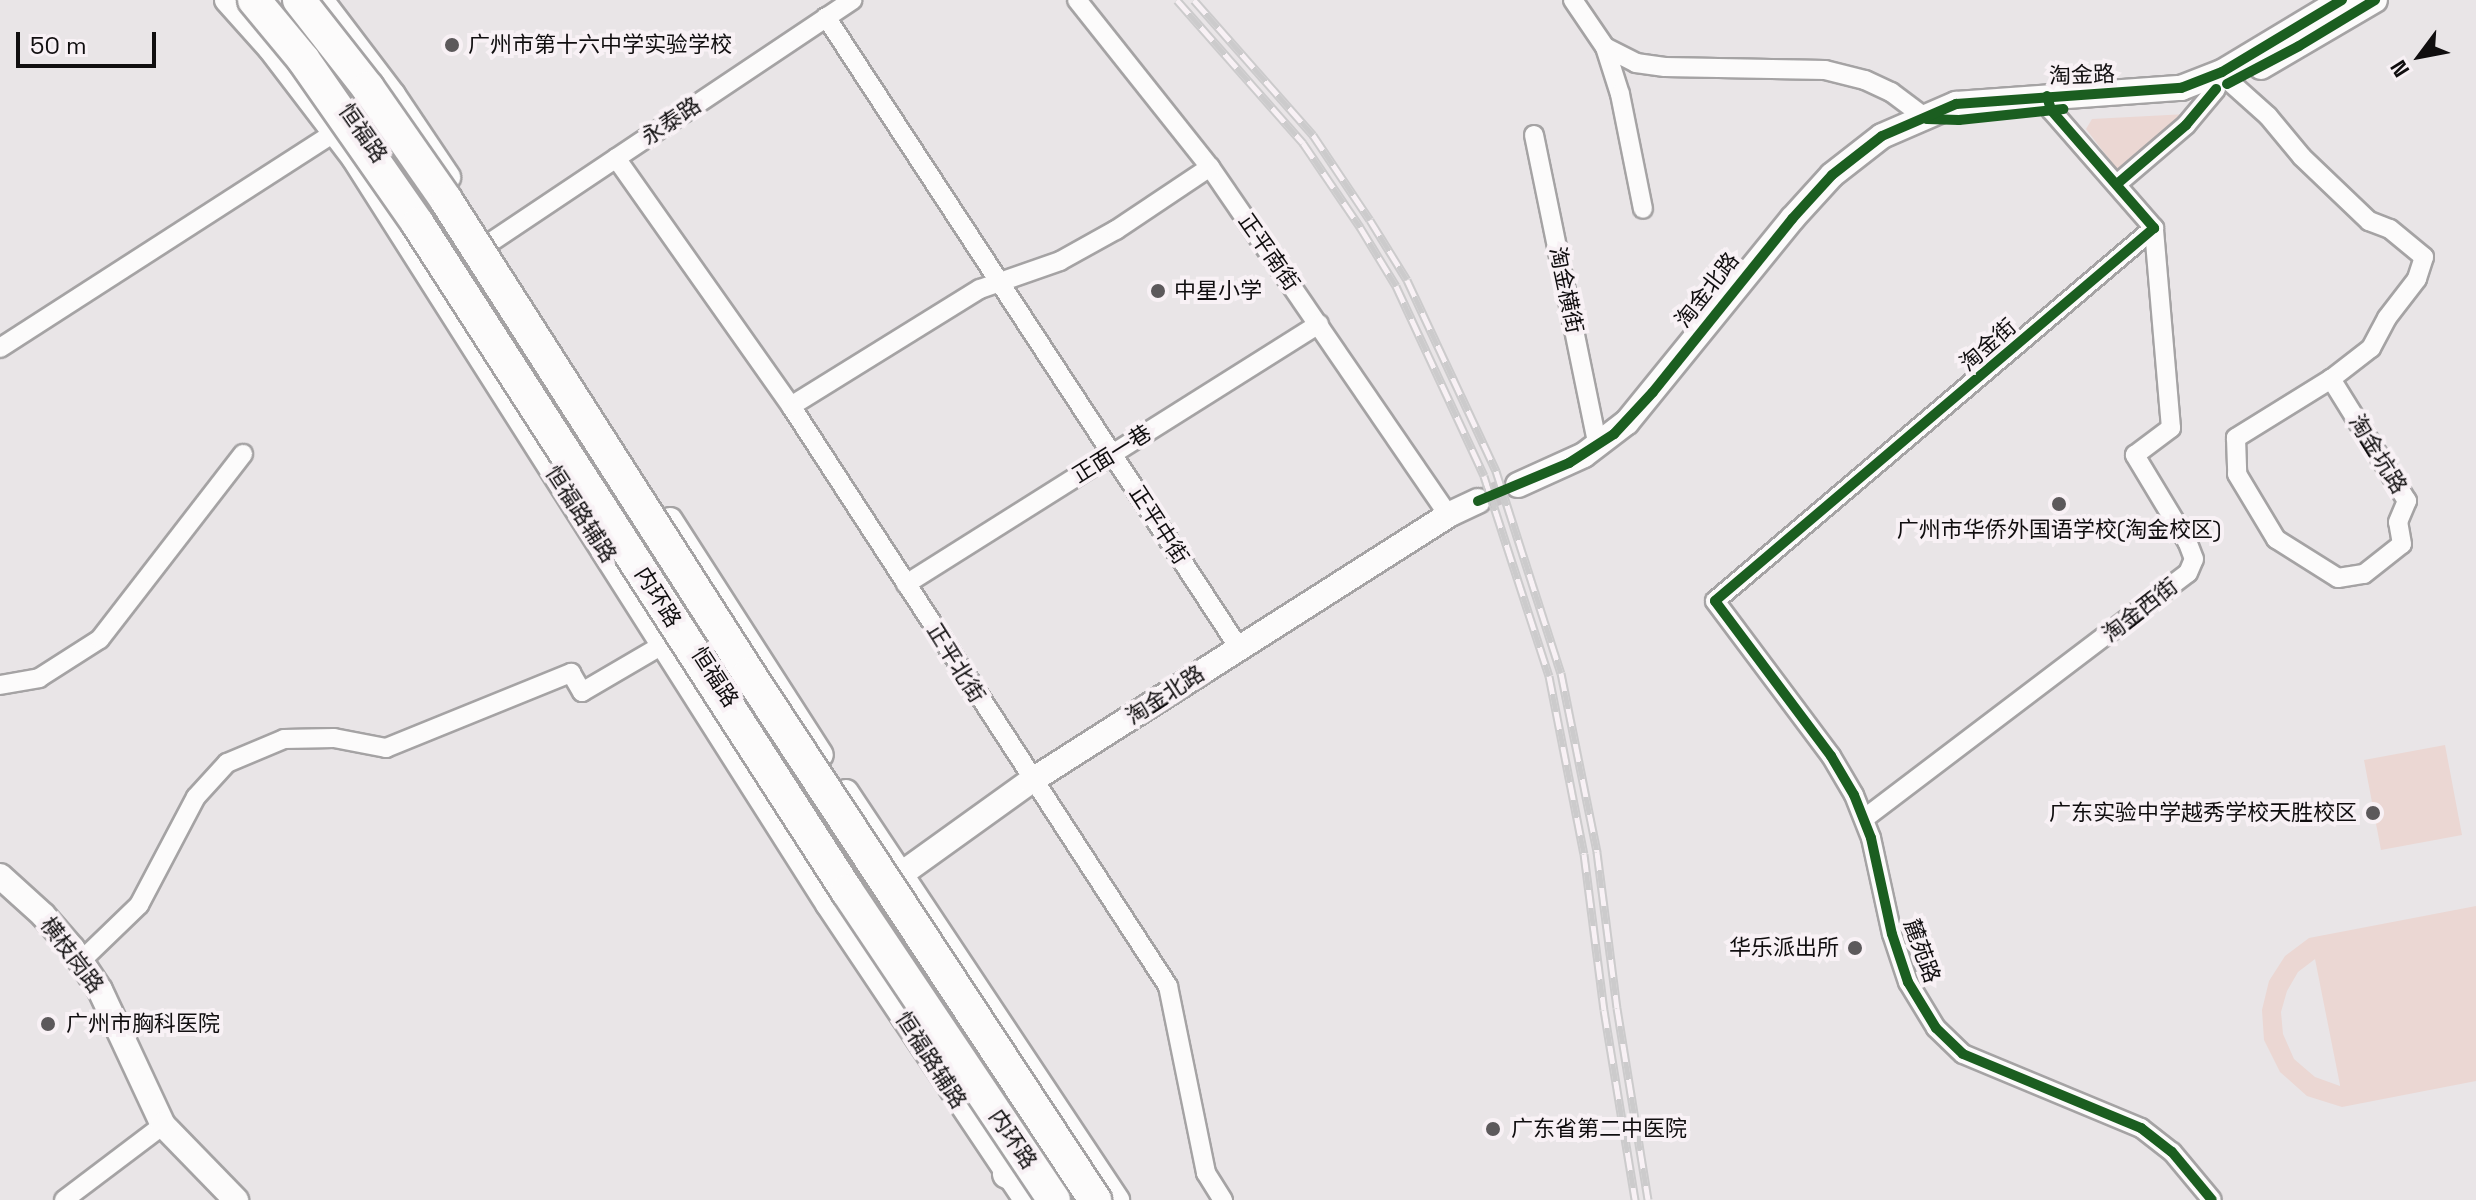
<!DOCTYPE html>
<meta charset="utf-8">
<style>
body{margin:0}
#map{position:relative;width:2476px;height:1200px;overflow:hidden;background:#e9e5e7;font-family:"Space Grotesk","Noto Sans SC",sans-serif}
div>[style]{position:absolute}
.green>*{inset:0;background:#ebd7d3}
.secondary-tunnel>*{height:24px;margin-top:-12px;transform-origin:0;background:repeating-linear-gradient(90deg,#c8c5c7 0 24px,transparent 0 36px)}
.roads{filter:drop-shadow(2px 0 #a5a3a4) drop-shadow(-2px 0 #a5a3a4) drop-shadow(0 2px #a5a3a4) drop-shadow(0 -2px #a5a3a4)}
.street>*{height:18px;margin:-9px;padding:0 9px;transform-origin:9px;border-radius:9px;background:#fcfbfb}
.secondary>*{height:24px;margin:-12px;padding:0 12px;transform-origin:12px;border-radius:12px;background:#fcfbfb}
.primary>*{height:28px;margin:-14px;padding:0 14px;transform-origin:14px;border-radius:14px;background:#fcfbfb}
.rail>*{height:9px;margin-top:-4.5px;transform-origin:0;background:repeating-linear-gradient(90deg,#f8f1f5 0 18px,#cccbcc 0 36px);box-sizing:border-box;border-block:2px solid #cccbcc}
.bridges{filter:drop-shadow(2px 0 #a5a3a4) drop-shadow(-2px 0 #a5a3a4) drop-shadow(0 2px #a5a3a4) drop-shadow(0 -2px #a5a3a4)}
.highway-bridge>*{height:32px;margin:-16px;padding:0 16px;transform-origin:16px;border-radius:16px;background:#fcfbfb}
.cycleway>*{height:10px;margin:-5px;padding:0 5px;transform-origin:5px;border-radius:5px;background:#1b5e20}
.dots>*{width:22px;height:22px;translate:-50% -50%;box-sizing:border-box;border:4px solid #f8f1f5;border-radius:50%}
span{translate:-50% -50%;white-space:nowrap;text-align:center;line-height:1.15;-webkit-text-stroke:8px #f8f1f5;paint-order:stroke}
.poi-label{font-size:22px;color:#100e0f}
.left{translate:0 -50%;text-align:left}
.right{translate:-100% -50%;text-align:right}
.street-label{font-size:22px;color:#100e0f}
.north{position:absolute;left:2380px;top:16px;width:80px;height:80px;-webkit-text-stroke:6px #f8f1f5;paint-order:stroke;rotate:238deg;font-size:22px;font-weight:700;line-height:32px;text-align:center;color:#100e0f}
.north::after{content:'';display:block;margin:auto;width:28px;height:36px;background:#100e0f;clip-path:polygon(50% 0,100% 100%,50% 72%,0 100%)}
.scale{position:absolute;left:16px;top:32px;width:140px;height:36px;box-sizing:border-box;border:4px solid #100e0f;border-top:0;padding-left:10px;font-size:24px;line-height:28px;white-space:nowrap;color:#100e0f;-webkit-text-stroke:6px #f8f1f5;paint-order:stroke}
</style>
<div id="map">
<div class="green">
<div style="clip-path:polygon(2187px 114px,2119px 172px,2086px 129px,2092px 119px)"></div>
<div style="clip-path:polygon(2445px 745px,2462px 835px,2381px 850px,2364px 760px)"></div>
<div style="clip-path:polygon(evenodd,2476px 906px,2476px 1081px,2342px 1107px,2307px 1096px,2280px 1072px,2264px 1040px,2262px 1010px,2269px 981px,2285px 956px,2309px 938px,2476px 906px,2315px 959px,2340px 1085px,2340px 1086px,2315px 1077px,2294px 1059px,2283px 1034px,2281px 1012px,2287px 991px,2298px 972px,2315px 959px)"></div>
</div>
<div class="secondary-tunnel">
<div style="left:1478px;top:501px;width:43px;rotate:-21.8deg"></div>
</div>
<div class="roads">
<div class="street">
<div style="left:1077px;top:0;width:213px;rotate:51.5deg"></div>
<div style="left:1210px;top:167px;width:422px;rotate:55.6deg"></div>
<div style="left:1573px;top:0;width:57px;rotate:55.8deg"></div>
<div style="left:1605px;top:47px;width:35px;rotate:27deg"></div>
<div style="left:1636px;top:63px;width:29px;rotate:8deg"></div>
<div style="left:1665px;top:67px;width:160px;rotate:1.1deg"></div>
<div style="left:1825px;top:70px;width:41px;rotate:14deg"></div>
<div style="left:1865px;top:80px;width:29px;rotate:25deg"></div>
<div style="left:1891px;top:92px;width:45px;rotate:36.9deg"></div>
<div style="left:826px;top:17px;width:754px;rotate:56.79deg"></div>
<div style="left:1605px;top:47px;width:49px;rotate:72.3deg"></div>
<div style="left:1620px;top:94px;width:117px;rotate:78.7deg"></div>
<div style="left:2230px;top:82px;width:51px;rotate:41.8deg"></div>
<div style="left:2268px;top:116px;width:53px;rotate:50.3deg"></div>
<div style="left:2302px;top:157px;width:93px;rotate:43.7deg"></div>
<div style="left:2369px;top:221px;width:22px;rotate:21deg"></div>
<div style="left:2390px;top:229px;width:44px;rotate:39.5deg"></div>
<div style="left:2424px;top:257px;width:23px;rotate:108deg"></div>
<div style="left:2417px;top:279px;width:49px;rotate:127.6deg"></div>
<div style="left:2387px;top:318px;width:34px;rotate:118deg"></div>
<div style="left:2371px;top:348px;width:51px;rotate:142.2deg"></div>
<div style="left:2331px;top:379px;width:112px;rotate:148.2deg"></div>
<div style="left:2236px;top:438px;width:36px;rotate:88deg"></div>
<div style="left:2237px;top:474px;width:76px;rotate:59deg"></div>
<div style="left:2276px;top:539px;width:73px;rotate:32.2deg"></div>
<div style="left:2338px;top:578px;width:26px;rotate:-9deg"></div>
<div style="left:2364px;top:574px;width:48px;rotate:-38.3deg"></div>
<div style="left:2402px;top:544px;width:22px;rotate:-100deg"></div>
<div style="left:2398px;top:522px;width:23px;rotate:-67deg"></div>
<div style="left:2407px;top:501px;width:144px;rotate:-121.9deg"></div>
<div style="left:2047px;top:96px;width:15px;rotate:74deg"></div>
<div style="left:2051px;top:110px;width:157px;rotate:48.9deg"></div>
<div style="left:2154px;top:228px;width:576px;rotate:139.65deg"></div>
<div style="left:1715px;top:601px;width:194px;rotate:53.2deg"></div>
<div style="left:1831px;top:756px;width:45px;rotate:59.5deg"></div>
<div style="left:1854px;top:795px;width:46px;rotate:68.4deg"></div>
<div style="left:1871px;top:838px;width:98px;rotate:77.7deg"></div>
<div style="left:1892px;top:934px;width:51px;rotate:71.6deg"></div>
<div style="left:1908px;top:982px;width:54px;rotate:58.7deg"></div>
<div style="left:1936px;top:1028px;width:37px;rotate:44deg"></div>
<div style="left:1963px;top:1054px;width:193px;rotate:22.6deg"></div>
<div style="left:2141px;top:1128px;width:39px;rotate:38deg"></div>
<div style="left:2172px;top:1152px;width:62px;rotate:50.2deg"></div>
<div style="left:1534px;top:135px;width:318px;rotate:78.4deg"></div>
<div style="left:616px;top:158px;width:304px;rotate:54.8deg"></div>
<div style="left:791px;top:406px;width:692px;rotate:56.98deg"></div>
<div style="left:1168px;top:986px;width:191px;rotate:78.5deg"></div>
<div style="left:1206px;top:1173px;width:32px;rotate:58deg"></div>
<div style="left:2117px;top:184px;width:91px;rotate:-40.5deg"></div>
<div style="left:2186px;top:125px;width:47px;rotate:-50.2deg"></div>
<div style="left:491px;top:242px;width:435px;rotate:-33.8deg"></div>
<div style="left:0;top:348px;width:457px;rotate:-32.8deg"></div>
<div style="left:791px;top:406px;width:222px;rotate:-31.8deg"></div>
<div style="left:980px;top:289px;width:85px;rotate:-19.3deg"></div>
<div style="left:1060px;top:261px;width:64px;rotate:-29deg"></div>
<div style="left:1116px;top:230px;width:113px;rotate:-33.8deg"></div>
<div style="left:906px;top:584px;width:488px;rotate:-32.2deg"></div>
<div style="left:0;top:685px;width:40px;rotate:-10deg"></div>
<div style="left:39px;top:678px;width:72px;rotate:-32.6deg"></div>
<div style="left:100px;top:639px;width:234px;rotate:-52.3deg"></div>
<div style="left:1865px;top:818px;width:405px;rotate:-37.2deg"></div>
<div style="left:2188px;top:573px;width:15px;rotate:-67deg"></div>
<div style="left:2194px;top:559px;width:17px;rotate:-111deg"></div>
<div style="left:2188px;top:543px;width:103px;rotate:-121.1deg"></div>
<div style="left:2135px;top:455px;width:45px;rotate:-36.9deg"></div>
<div style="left:2171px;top:428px;width:201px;rotate:-94.9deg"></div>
<div style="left:81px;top:961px;width:81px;rotate:-44deg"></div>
<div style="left:139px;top:905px;width:122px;rotate:-62.2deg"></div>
<div style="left:196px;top:797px;width:46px;rotate:-47.6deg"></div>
<div style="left:227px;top:763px;width:62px;rotate:-22.8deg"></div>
<div style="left:284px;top:739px;width:50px;rotate:-1.1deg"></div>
<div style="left:334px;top:738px;width:53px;rotate:10.9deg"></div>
<div style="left:386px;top:748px;width:200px;rotate:-22.1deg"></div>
<div style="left:571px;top:673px;width:22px;rotate:60deg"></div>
<div style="left:582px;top:692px;width:95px;rotate:-30.3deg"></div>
<div style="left:64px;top:1200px;width:124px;rotate:-37.1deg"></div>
</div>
<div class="secondary">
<div style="left:227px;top:0;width:64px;rotate:48.1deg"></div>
<div style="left:270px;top:48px;width:138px;rotate:52.6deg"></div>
<div style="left:354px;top:158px;width:884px;rotate:57.57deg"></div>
<div style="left:828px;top:904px;width:356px;rotate:56.2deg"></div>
<div style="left:321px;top:0;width:119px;rotate:52.8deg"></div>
<div style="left:393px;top:95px;width:99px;rotate:56.1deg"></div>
<div style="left:2261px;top:67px;width:132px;rotate:-30.4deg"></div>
<div style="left:1518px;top:485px;width:72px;rotate:-24.4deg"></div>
<div style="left:1584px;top:455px;width:54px;rotate:-37.5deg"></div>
<div style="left:1627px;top:422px;width:262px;rotate:-50.9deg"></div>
<div style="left:1792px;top:219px;width:59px;rotate:-47.7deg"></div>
<div style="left:1832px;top:175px;width:63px;rotate:-38deg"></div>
<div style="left:1882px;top:136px;width:81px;rotate:-23.4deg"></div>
<div style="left:1956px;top:104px;width:226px;rotate:-4.1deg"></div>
<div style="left:2181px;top:88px;width:44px;rotate:-21.3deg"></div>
<div style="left:2222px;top:72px;width:140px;rotate:-31deg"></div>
<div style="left:670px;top:520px;width:279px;rotate:57.3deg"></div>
<div style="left:846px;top:792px;width:490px;rotate:56.4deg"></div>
<div style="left:0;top:876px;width:58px;rotate:42.2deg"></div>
<div style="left:43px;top:915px;width:44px;rotate:48.7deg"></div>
<div style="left:72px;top:948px;width:50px;rotate:56.3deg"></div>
<div style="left:100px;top:990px;width:149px;rotate:65deg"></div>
<div style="left:163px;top:1125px;width:105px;rotate:45.8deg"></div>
<div style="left:861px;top:903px;width:209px;rotate:-35.7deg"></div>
<div style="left:1031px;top:781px;width:495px;rotate:-32.5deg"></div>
<div style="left:1448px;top:515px;width:33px;rotate:-25deg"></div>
</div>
<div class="primary">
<div style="left:1007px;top:1174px;width:51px;rotate:24.1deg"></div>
</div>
</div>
<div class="rail">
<div style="left:1177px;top:0;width:191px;rotate:48.6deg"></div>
<div style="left:1303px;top:143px;width:102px;rotate:55.8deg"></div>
<div style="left:1360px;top:227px;width:69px;rotate:58.6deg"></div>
<div style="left:1396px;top:286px;width:209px;rotate:65.1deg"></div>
<div style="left:1484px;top:476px;width:210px;rotate:72deg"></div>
<div style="left:1549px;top:676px;width:181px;rotate:78.9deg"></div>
<div style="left:1584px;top:854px;width:157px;rotate:82.7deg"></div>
<div style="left:1604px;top:1010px;width:193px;rotate:80.7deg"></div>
<div style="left:1194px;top:0;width:180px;rotate:48.6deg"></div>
<div style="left:1313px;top:135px;width:102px;rotate:56.2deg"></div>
<div style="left:1370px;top:220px;width:70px;rotate:58.3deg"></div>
<div style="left:1407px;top:280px;width:211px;rotate:65deg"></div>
<div style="left:1496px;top:471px;width:212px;rotate:72.2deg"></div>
<div style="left:1561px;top:673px;width:183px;rotate:78.6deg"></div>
<div style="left:1597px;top:852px;width:157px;rotate:82.7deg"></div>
<div style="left:1617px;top:1008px;width:194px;rotate:80.8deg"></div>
</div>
<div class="bridges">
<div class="highway-bridge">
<div style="left:254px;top:0;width:77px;rotate:50.3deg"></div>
<div style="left:303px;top:59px;width:201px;rotate:55.1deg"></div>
<div style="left:418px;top:224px;width:793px;rotate:57.25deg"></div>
<div style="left:847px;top:891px;width:372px;rotate:56.2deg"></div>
<div style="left:299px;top:0;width:112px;rotate:51.9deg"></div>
<div style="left:368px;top:88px;width:136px;rotate:55.1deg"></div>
<div style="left:446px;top:200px;width:563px;rotate:57.41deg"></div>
<div style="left:749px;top:674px;width:630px;rotate:56.66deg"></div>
</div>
</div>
<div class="cycleway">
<div style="left:2227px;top:84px;width:81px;rotate:-27.8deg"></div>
<div style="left:2299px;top:46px;width:89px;rotate:-31.2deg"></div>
<div style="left:2047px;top:96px;width:15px;rotate:74deg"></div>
<div style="left:2051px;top:110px;width:157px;rotate:48.9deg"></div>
<div style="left:2154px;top:228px;width:576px;rotate:139.65deg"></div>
<div style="left:1715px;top:601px;width:194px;rotate:53.2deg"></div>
<div style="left:1831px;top:756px;width:45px;rotate:59.5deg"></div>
<div style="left:1854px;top:795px;width:46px;rotate:68.4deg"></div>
<div style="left:1871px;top:838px;width:98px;rotate:77.7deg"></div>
<div style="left:1892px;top:934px;width:51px;rotate:71.6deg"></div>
<div style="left:1908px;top:982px;width:54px;rotate:58.7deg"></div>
<div style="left:1936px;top:1028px;width:37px;rotate:44deg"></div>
<div style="left:1963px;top:1054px;width:193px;rotate:22.6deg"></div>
<div style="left:2141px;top:1128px;width:39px;rotate:38deg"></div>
<div style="left:2172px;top:1152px;width:62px;rotate:50.2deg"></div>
<div style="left:1927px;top:119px;width:32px;rotate:2deg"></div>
<div style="left:1959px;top:120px;width:105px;rotate:-6deg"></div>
<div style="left:2117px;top:184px;width:91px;rotate:-40.5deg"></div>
<div style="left:2186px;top:125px;width:47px;rotate:-50.2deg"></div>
<div style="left:1478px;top:501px;width:99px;rotate:-22.7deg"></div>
<div style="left:1569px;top:463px;width:54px;rotate:-32.8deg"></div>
<div style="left:1614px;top:434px;width:57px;rotate:-47.1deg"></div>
<div style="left:1653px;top:392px;width:222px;rotate:-51.2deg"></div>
<div style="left:1792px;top:219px;width:59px;rotate:-47.7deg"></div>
<div style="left:1832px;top:175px;width:63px;rotate:-38deg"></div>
<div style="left:1882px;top:136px;width:81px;rotate:-23.4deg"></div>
<div style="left:1956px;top:104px;width:226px;rotate:-4.1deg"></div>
<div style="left:2181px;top:88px;width:44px;rotate:-21.3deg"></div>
<div style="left:2222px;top:72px;width:140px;rotate:-31deg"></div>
</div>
<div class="dots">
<div style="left:452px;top:45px;background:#5c595b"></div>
<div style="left:1158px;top:291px;background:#5c595b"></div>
<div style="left:2059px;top:504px;background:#5c595b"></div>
<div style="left:2373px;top:813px;background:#5c595b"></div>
<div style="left:1855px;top:948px;background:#5c595b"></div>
<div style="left:48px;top:1024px;background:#5c595b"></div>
<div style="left:1493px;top:1129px;background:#5c595b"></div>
</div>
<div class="poi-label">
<span class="left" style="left:468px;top:45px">广州市第十六中学实验学校</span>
<span class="left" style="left:1174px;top:291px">中星小学</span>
<span style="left:2059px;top:530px">广州市华侨外国语学校(淘金校区)</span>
<span class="right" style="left:2357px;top:813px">广东实验中学越秀学校天胜校区</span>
<span class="right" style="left:1839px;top:948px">华乐派出所</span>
<span class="left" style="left:66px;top:1024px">广州市胸科医院</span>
<span class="left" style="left:1511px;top:1129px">广东省第二中医院</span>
</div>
<div class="street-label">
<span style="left:2082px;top:75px;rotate:-2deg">淘金路</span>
<span style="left:671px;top:121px;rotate:-34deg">永泰路</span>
<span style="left:363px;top:133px;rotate:55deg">恒福路</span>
<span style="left:1269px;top:252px;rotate:55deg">正平南街</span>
<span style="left:1566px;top:290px;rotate:78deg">淘金横街</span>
<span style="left:1707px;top:290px;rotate:-52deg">淘金北路</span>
<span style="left:1988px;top:345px;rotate:-41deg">淘金街</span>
<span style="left:1112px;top:454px;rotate:-32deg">正面一巷</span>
<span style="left:2378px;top:454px;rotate:58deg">淘金坑路</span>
<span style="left:581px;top:514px;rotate:57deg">恒福路辅路</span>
<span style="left:1159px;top:525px;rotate:57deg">正平中街</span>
<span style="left:658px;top:597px;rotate:58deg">内环路</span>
<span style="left:2140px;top:610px;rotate:-38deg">淘金西街</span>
<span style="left:956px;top:663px;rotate:58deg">正平北街</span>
<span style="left:715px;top:677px;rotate:57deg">恒福路</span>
<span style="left:1165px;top:695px;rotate:-33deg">淘金北路</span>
<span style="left:1922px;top:951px;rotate:70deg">麓苑路</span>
<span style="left:72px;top:955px;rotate:53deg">横枝岗路</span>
<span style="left:931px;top:1060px;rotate:57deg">恒福路辅路</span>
<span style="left:1013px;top:1139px;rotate:56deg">内环路</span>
</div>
<div class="north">N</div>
<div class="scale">50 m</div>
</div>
